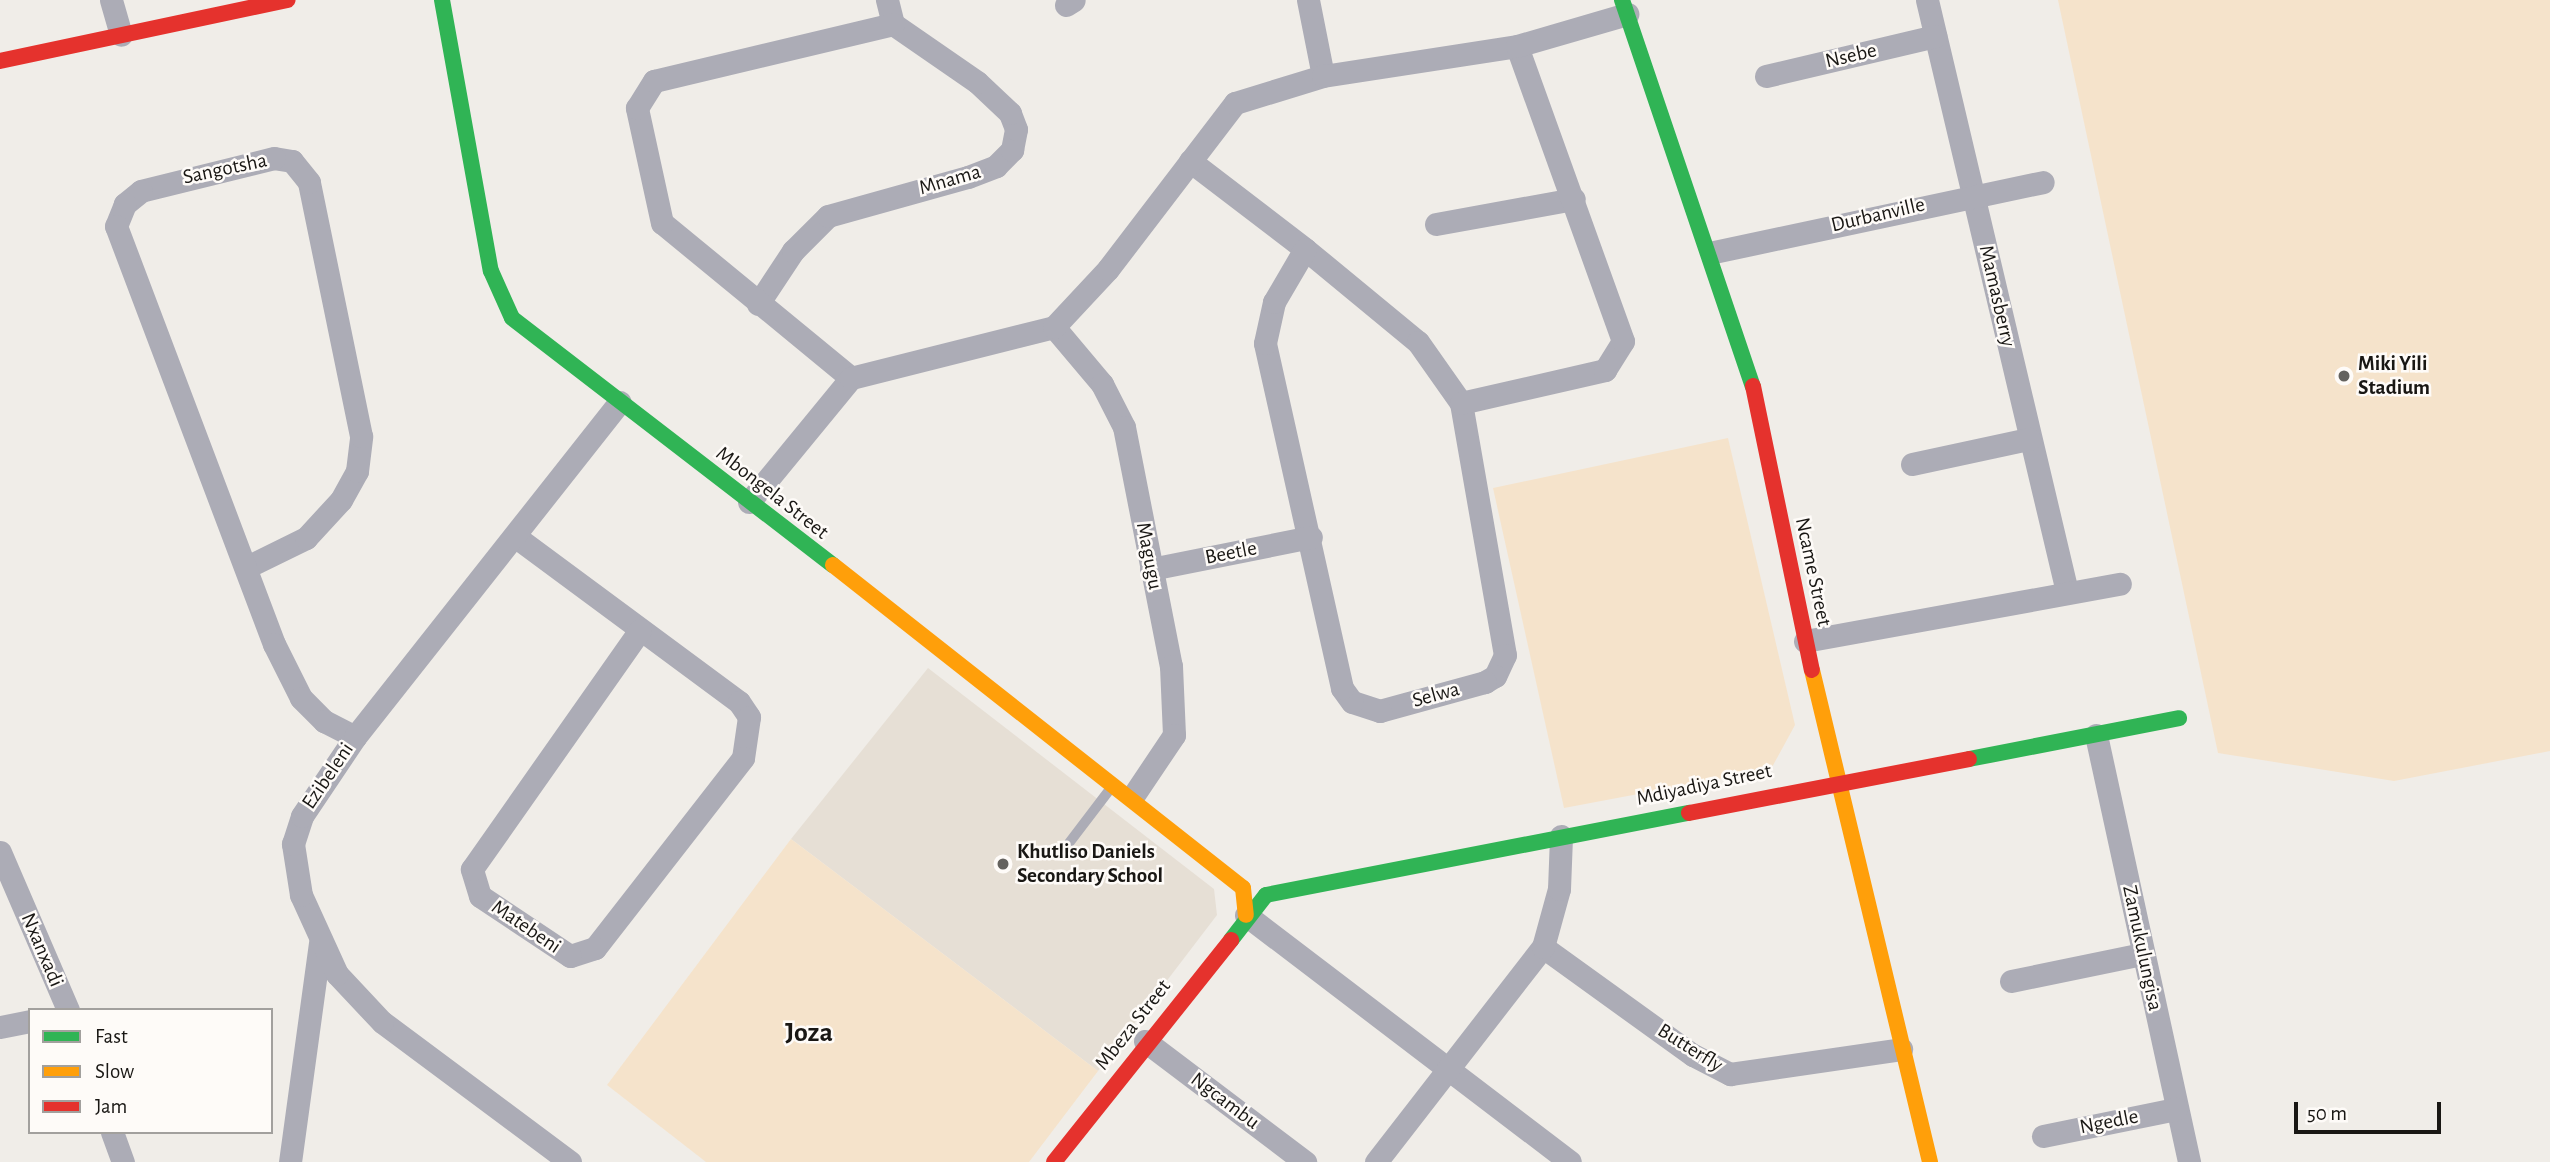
<!DOCTYPE html>
<style>
body{margin:0}
#map{position:relative;width:2550px;height:1162px;overflow:hidden;background:#f0ede8;font-family:"Alegreya Sans",sans-serif}
div>[style]{position:absolute}
.built>*{inset:0;background:#e6dfd5}
.green>*{inset:0;background:#f5e3cb}
.lane>*{height:10px;margin:-5px;padding:0 5px;transform-origin:5px;border-radius:5px;background:#acacb6}
.street>*{height:23px;margin:-11.5px;padding:0 11.5px;transform-origin:11.5px;border-radius:11.5px;background:#acacb6}
.fast>*{height:16px;margin:-8px;padding:0 8px;transform-origin:8px;border-radius:8px;background:#30b455}
.slow>*{height:16px;margin:-8px;padding:0 8px;transform-origin:8px;border-radius:8px;background:#ff9f0a}
.jam>*{height:16px;margin:-8px;padding:0 8px;transform-origin:8px;border-radius:8px;background:#e5322d}
.dots>*{width:19px;height:19px;translate:-50% -50%;box-sizing:border-box;border:4px solid #fefbf8;border-radius:50%}
span{translate:-50% -50%;white-space:nowrap;text-align:center;line-height:1.15;-webkit-text-stroke:5px #fefbf8;paint-order:stroke}
.street-label{font-size:21px;color:#191714}
.poi-label{font-size:21px;color:#191714;font-weight:700}
.left{translate:0 -50%;text-align:left}
.district-label{font-size:28px;color:#191714;font-weight:700}
.legend{position:absolute;left:28px;top:1008px;width:245px;height:126px;box-sizing:border-box;background:#fefbf8;border:2px solid #a2a09d;margin:0;padding:9px 12px;list-style:none;font-size:21px;color:#191714}
.legend li{display:flex;align-items:center;gap:14px;height:35px}
.legend b{width:35px;border:2px solid #a2a09d}
.scale{position:absolute;left:2294px;top:1102px;width:147px;height:32px;box-sizing:border-box;border:4px solid #191714;border-top:0;padding-left:9px;font-size:21px;line-height:24px;white-space:nowrap;color:#191714;-webkit-text-stroke:5px #fefbf8;paint-order:stroke}
</style>
<div id="map">
<div class="built">
<div style="clip-path:polygon(928px 668px,1214px 889px,1217px 915px,1098px 1071px,791px 839px)"></div>
</div>
<div class="green">
<div style="clip-path:polygon(2058px 0,2550px 0,2550px 751px,2394px 781px,2218px 753px)"></div>
<div style="clip-path:polygon(1728px 438px,1795px 725px,1771px 769px,1564px 808px,1493px 488px)"></div>
<div style="clip-path:polygon(791px 839px,1098px 1071px,1029px 1162px,706px 1162px,607px 1085px)"></div>
</div>
<div class="lane">
<div style="left:1069px;top:843px;width:74px;rotate:-52.7deg"></div>
</div>
<div class="street">
<div style="left:111px;top:0;width:36px;rotate:74deg"></div>
<div style="left:1308px;top:0;width:77px;rotate:78.8deg"></div>
<div style="left:1927px;top:0;width:608px;rotate:76.69deg"></div>
<div style="left:1066px;top:5px;width:9px;rotate:-32deg"></div>
<div style="left:1766px;top:76px;width:174px;rotate:-13.3deg"></div>
<div style="left:1190px;top:161px;width:145px;rotate:37.4deg"></div>
<div style="left:1305px;top:249px;width:146px;rotate:39.5deg"></div>
<div style="left:1418px;top:342px;width:75px;rotate:54.8deg"></div>
<div style="left:1461px;top:403px;width:256px;rotate:80.1deg"></div>
<div style="left:1505px;top:655px;width:23px;rotate:115deg"></div>
<div style="left:1495px;top:676px;width:12px;rotate:149deg"></div>
<div style="left:1485px;top:682px;width:109px;rotate:164.6deg"></div>
<div style="left:1380px;top:711px;width:29px;rotate:-162deg"></div>
<div style="left:1352px;top:702px;width:17px;rotate:-126deg"></div>
<div style="left:1342px;top:688px;width:353px;rotate:-102.6deg"></div>
<div style="left:1265px;top:343px;width:42px;rotate:-77.6deg"></div>
<div style="left:1274px;top:302px;width:61px;rotate:-59.7deg"></div>
<div style="left:1436px;top:224px;width:140px;rotate:-10.3deg"></div>
<div style="left:1714px;top:252px;width:336px;rotate:-12deg"></div>
<div style="left:758px;top:304px;width:64px;rotate:-56.6deg"></div>
<div style="left:793px;top:251px;width:49px;rotate:-45deg"></div>
<div style="left:828px;top:216px;width:145px;rotate:-15.6deg"></div>
<div style="left:968px;top:177px;width:30px;rotate:-21deg"></div>
<div style="left:996px;top:166px;width:23px;rotate:-45deg"></div>
<div style="left:1012px;top:150px;width:21px;rotate:-79deg"></div>
<div style="left:1016px;top:129px;width:17px;rotate:-111deg"></div>
<div style="left:1010px;top:113px;width:45px;rotate:-136.8deg"></div>
<div style="left:977px;top:82px;width:102px;rotate:-145.4deg"></div>
<div style="left:893px;top:24px;width:25px;rotate:-104deg"></div>
<div style="left:1054px;top:327px;width:75px;rotate:49.9deg"></div>
<div style="left:1102px;top:384px;width:48px;rotate:62.9deg"></div>
<div style="left:1124px;top:427px;width:244px;rotate:78.9deg"></div>
<div style="left:1171px;top:666px;width:69px;rotate:87.5deg"></div>
<div style="left:1174px;top:735px;width:73px;rotate:123.9deg"></div>
<div style="left:851px;top:378px;width:244px;rotate:-140.6deg"></div>
<div style="left:662px;top:223px;width:118px;rotate:-102.3deg"></div>
<div style="left:637px;top:108px;width:32px;rotate:-58deg"></div>
<div style="left:654px;top:81px;width:246px;rotate:-13.4deg"></div>
<div style="left:1461px;top:403px;width:148px;rotate:-12.9deg"></div>
<div style="left:1605px;top:370px;width:34px;rotate:-58deg"></div>
<div style="left:1623px;top:341px;width:313px;rotate:-109.8deg"></div>
<div style="left:1912px;top:464px;width:120px;rotate:-12.1deg"></div>
<div style="left:749px;top:502px;width:161px;rotate:-50.6deg"></div>
<div style="left:851px;top:378px;width:209px;rotate:-14.1deg"></div>
<div style="left:1054px;top:327px;width:79px;rotate:-47deg"></div>
<div style="left:1108px;top:269px;width:209px;rotate:-52.6deg"></div>
<div style="left:1235px;top:103px;width:92px;rotate:-17.1deg"></div>
<div style="left:1323px;top:76px;width:196px;rotate:-8.8deg"></div>
<div style="left:1517px;top:46px;width:115px;rotate:-16.2deg"></div>
<div style="left:516px;top:537px;width:277px;rotate:36.5deg"></div>
<div style="left:739px;top:702px;width:18px;rotate:56deg"></div>
<div style="left:749px;top:717px;width:41px;rotate:98.3deg"></div>
<div style="left:743px;top:758px;width:241px;rotate:127.9deg"></div>
<div style="left:595px;top:948px;width:26px;rotate:162deg"></div>
<div style="left:570px;top:956px;width:108px;rotate:-146.3deg"></div>
<div style="left:480px;top:896px;width:28px;rotate:-107deg"></div>
<div style="left:472px;top:869px;width:292px;rotate:-54.9deg"></div>
<div style="left:247px;top:567px;width:66px;rotate:-26.2deg"></div>
<div style="left:306px;top:538px;width:52px;rotate:-47.4deg"></div>
<div style="left:341px;top:500px;width:33px;rotate:-61deg"></div>
<div style="left:357px;top:471px;width:35px;rotate:-83deg"></div>
<div style="left:361px;top:436px;width:259px;rotate:-101.6deg"></div>
<div style="left:309px;top:182px;width:27px;rotate:-129deg"></div>
<div style="left:292px;top:161px;width:18px;rotate:-171deg"></div>
<div style="left:274px;top:158px;width:137px;rotate:166.1deg"></div>
<div style="left:141px;top:191px;width:21px;rotate:141deg"></div>
<div style="left:125px;top:204px;width:24px;rotate:112deg"></div>
<div style="left:116px;top:226px;width:447px;rotate:69.3deg"></div>
<div style="left:274px;top:644px;width:60px;rotate:63.4deg"></div>
<div style="left:301px;top:698px;width:33px;rotate:45deg"></div>
<div style="left:324px;top:721px;width:35px;rotate:27deg"></div>
<div style="left:1151px;top:569px;width:163px;rotate:-11.3deg"></div>
<div style="left:1805px;top:641px;width:320px;rotate:-10.3deg"></div>
<div style="left:2096px;top:735px;width:437px;rotate:77.7deg"></div>
<div style="left:0;top:852px;width:172px;rotate:66.7deg"></div>
<div style="left:1246px;top:915px;width:407px;rotate:37.3deg"></div>
<div style="left:1543px;top:947px;width:185px;rotate:35.8deg"></div>
<div style="left:1693px;top:1055px;width:42px;rotate:27.2deg"></div>
<div style="left:1730px;top:1074px;width:173px;rotate:-8.3deg"></div>
<div style="left:2011px;top:981px;width:135px;rotate:-11.6deg"></div>
<div style="left:0;top:1027px;width:31px;rotate:-11deg"></div>
<div style="left:1145px;top:1041px;width:201px;rotate:37.1deg"></div>
<div style="left:112px;top:1132px;width:32px;rotate:70deg"></div>
<div style="left:2043px;top:1136px;width:136px;rotate:-11.5deg"></div>
<div style="left:290px;top:1162px;width:221px;rotate:-82.2deg"></div>
<div style="left:570px;top:1162px;width:234px;rotate:-143.3deg"></div>
<div style="left:382px;top:1022px;width:66px;rotate:-133.2deg"></div>
<div style="left:337px;top:974px;width:87px;rotate:-114.5deg"></div>
<div style="left:301px;top:895px;width:52px;rotate:-98.9deg"></div>
<div style="left:293px;top:844px;width:29px;rotate:-72deg"></div>
<div style="left:302px;top:816px;width:95px;rotate:-56.1deg"></div>
<div style="left:355px;top:737px;width:427px;rotate:-51.7deg"></div>
<div style="left:1376px;top:1162px;width:272px;rotate:-52.2deg"></div>
<div style="left:1543px;top:947px;width:60px;rotate:-74.6deg"></div>
<div style="left:1559px;top:889px;width:53px;rotate:-87.8deg"></div>
</div>
<div class="fast">
<div style="left:442px;top:0;width:275px;rotate:79.8deg"></div>
<div style="left:491px;top:271px;width:51px;rotate:65.9deg"></div>
<div style="left:512px;top:318px;width:405px;rotate:37.6deg"></div>
<div style="left:1622px;top:0;width:408px;rotate:71.3deg"></div>
<div style="left:1969px;top:759px;width:214px;rotate:-11deg"></div>
<div style="left:1231px;top:940px;width:57px;rotate:-52.1deg"></div>
<div style="left:1266px;top:895px;width:431px;rotate:-11deg"></div>
</div>
<div class="slow">
<div style="left:833px;top:565px;width:522px;rotate:38.23deg"></div>
<div style="left:1243px;top:888px;width:27px;rotate:84deg"></div>
<div style="left:1812px;top:670px;width:506px;rotate:76.51deg"></div>
</div>
<div class="jam">
<div style="left:0;top:61px;width:294px;rotate:-12deg"></div>
<div style="left:1753px;top:386px;width:290px;rotate:78.3deg"></div>
<div style="left:1689px;top:813px;width:285px;rotate:-10.9deg"></div>
<div style="left:1054px;top:1162px;width:284px;rotate:-51.4deg"></div>
</div>
<div class="dots">
<div style="left:2344px;top:376px;background:#64625e"></div>
<div style="left:1003px;top:864px;background:#64625e"></div>
</div>
<div class="street-label">
<span style="left:1851px;top:56px;rotate:-13deg">Nsebe</span>
<span style="left:225px;top:169px;rotate:-12deg">Sangotsha</span>
<span style="left:950px;top:180px;rotate:-16deg">Mnama</span>
<span style="left:1878px;top:215px;rotate:-13deg">Durbanville</span>
<span style="left:1997px;top:296px;rotate:77deg">Mamasberry</span>
<span style="left:772px;top:493px;rotate:38deg">Mbongela Street</span>
<span style="left:1231px;top:553px;rotate:-11deg">Beetle</span>
<span style="left:1149px;top:556px;rotate:79deg">Magugu</span>
<span style="left:1813px;top:572px;rotate:78deg">Ncame Street</span>
<span style="left:1436px;top:695px;rotate:-15deg">Selwa</span>
<span style="left:328px;top:776px;rotate:-56deg">Ezibeleni</span>
<span style="left:1704px;top:785px;rotate:-12deg">Mdiyadiya Street</span>
<span style="left:526px;top:927px;rotate:34deg">Matebeni</span>
<span style="left:2142px;top:948px;rotate:78deg">Zamukulungisa</span>
<span style="left:42px;top:950px;rotate:67deg">Nxanxadi</span>
<span style="left:1133px;top:1025px;rotate:-52deg">Mbeza Street</span>
<span style="left:1690px;top:1048px;rotate:32deg">Butterfly</span>
<span style="left:1225px;top:1101px;rotate:37deg">Ngcambu</span>
<span style="left:2109px;top:1122px;rotate:-11deg">Ngedle</span>
</div>
<div class="poi-label">
<span class="left" style="left:2358px;top:376px">Miki Yili<br>Stadium</span>
<span class="left" style="left:1017px;top:864px">Khutliso Daniels<br>Secondary School</span>
</div>
<div class="district-label">
<span style="left:809px;top:1033px">Joza</span>
</div>
<ul class="legend">
<li><b style="height:9px;background:#30b455"></b>Fast</li>
<li><b style="height:9px;background:#ff9f0a"></b>Slow</li>
<li><b style="height:9px;background:#e5322d"></b>Jam</li>
</ul>
<div class="scale">50 m</div>
</div>
